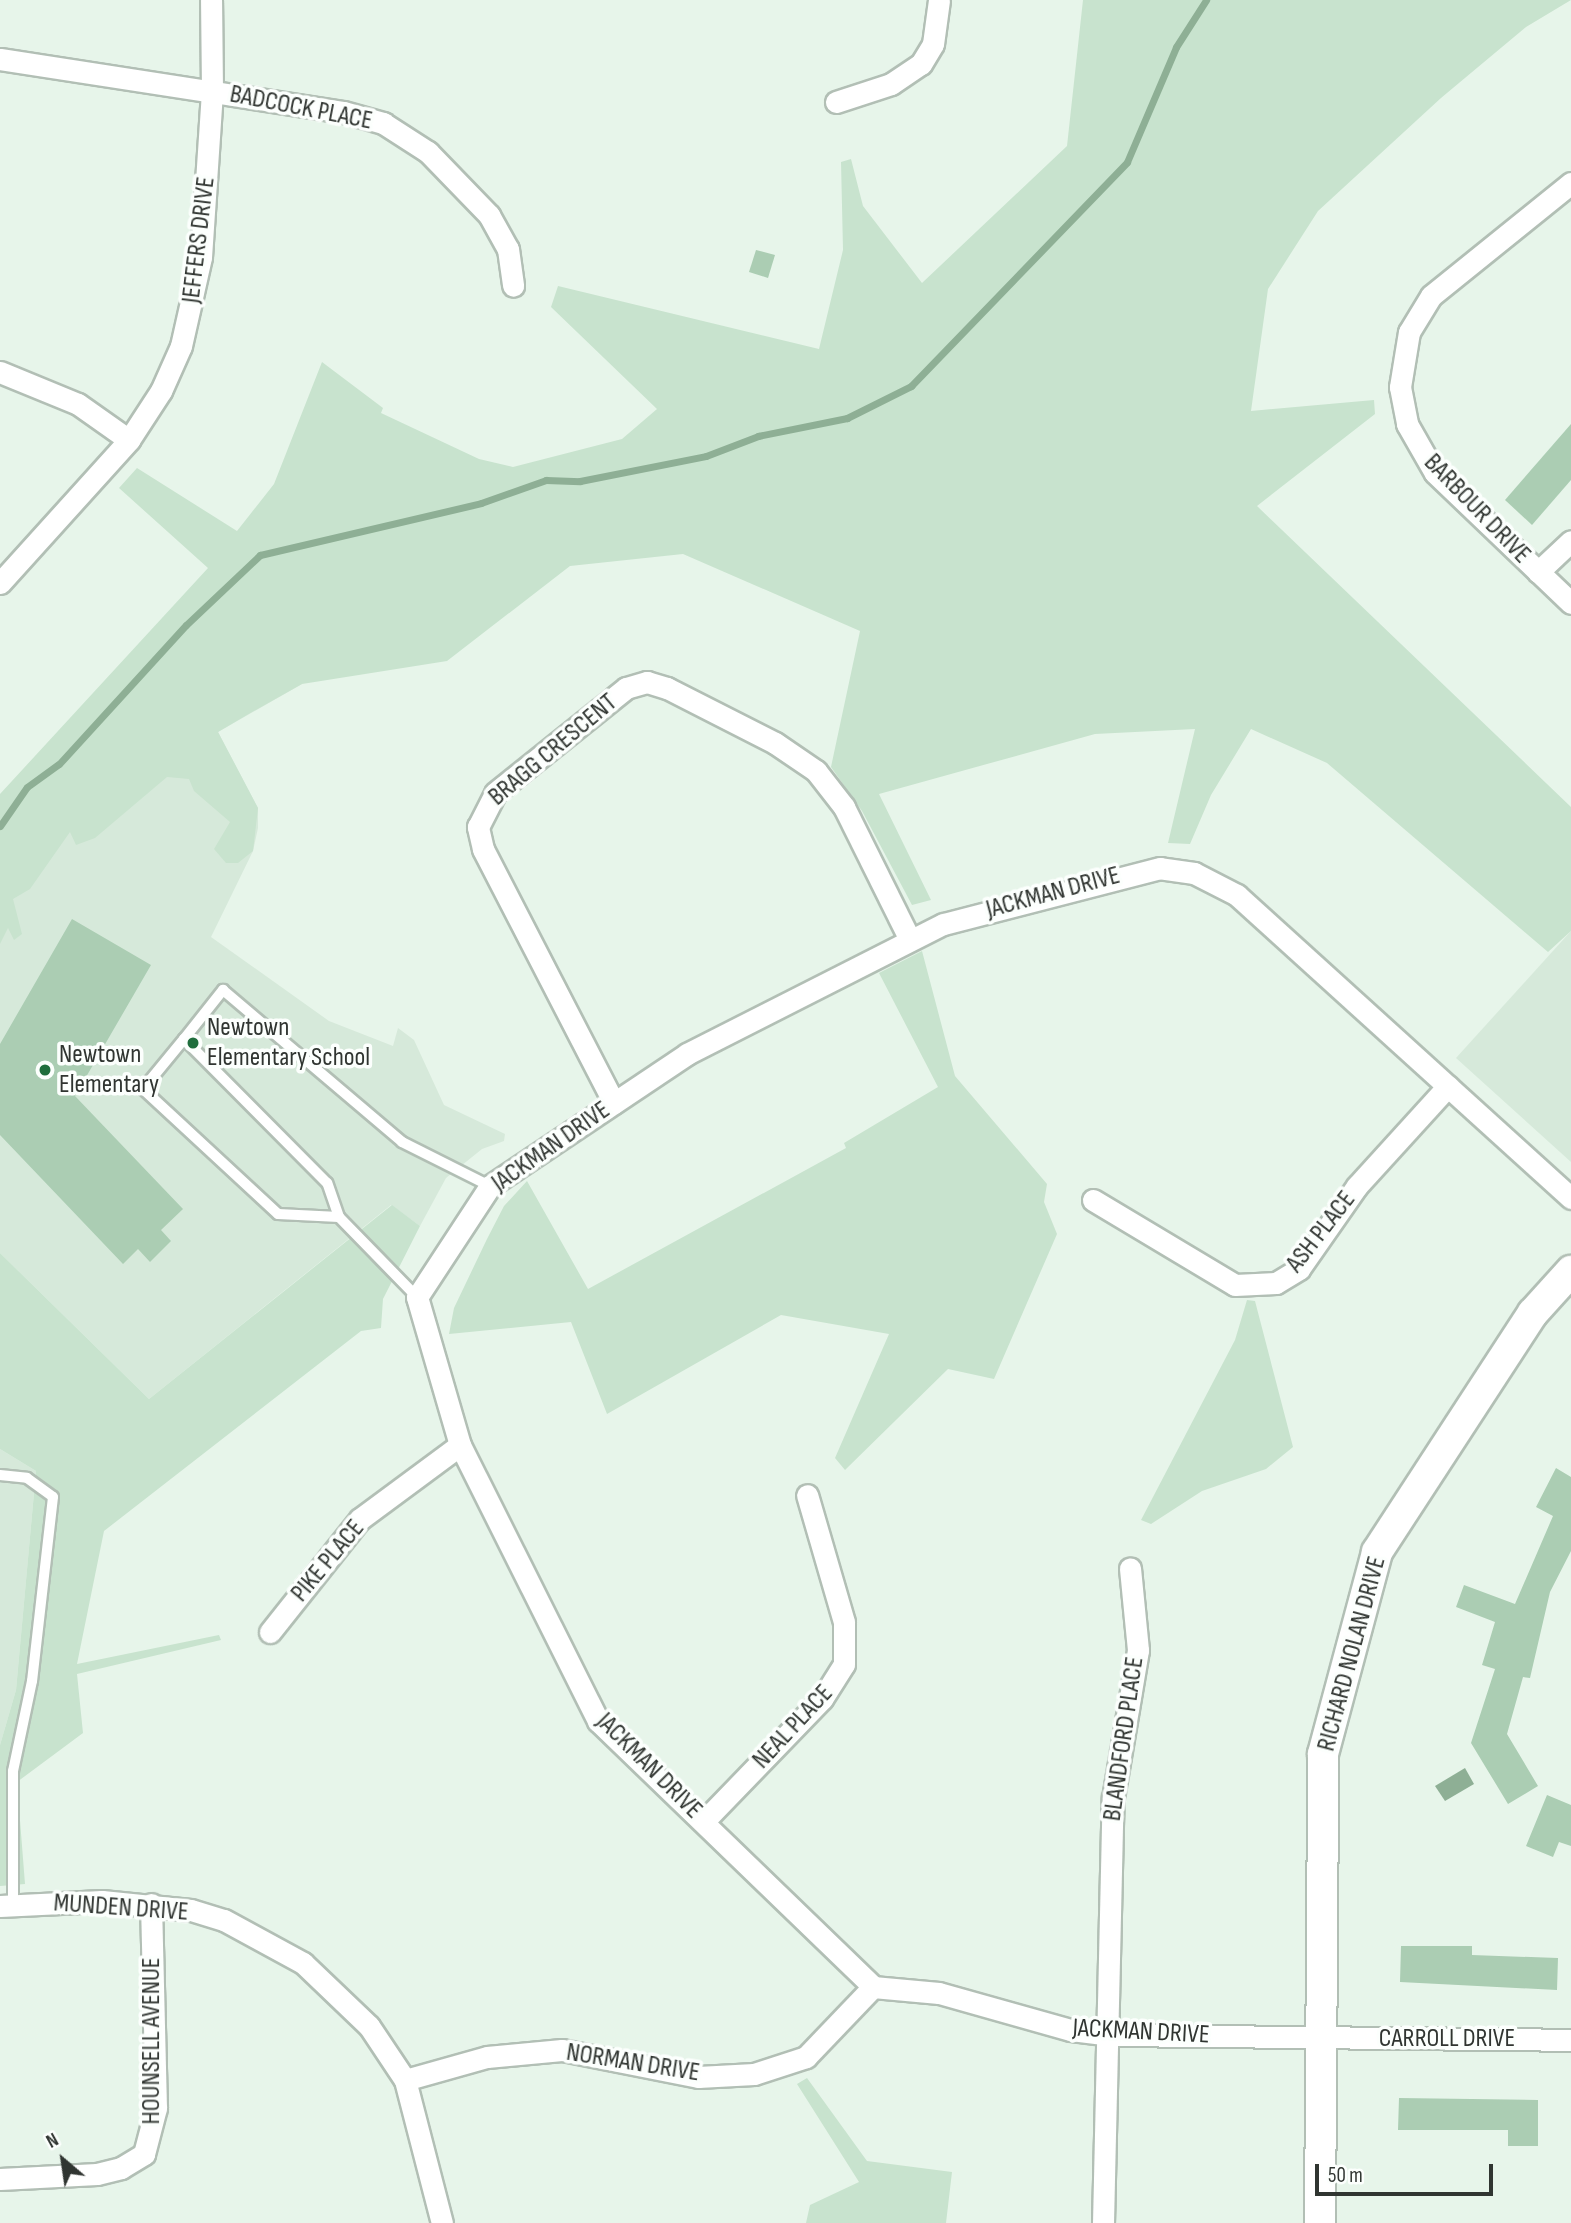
<!DOCTYPE html>
<style>
body{margin:0}
#map{position:relative;width:1571px;height:2223px;overflow:hidden;background:#e7f5ea;font-family:"Sofia Sans Condensed",sans-serif}
div>[style]{position:absolute}
.built>*{inset:0;background:#d6e9da}
.green>*{inset:0;background:#c8e3ce}
.water>*{inset:0;background:#8eaf95}
.stream>*{height:7px;margin:-3.5px;padding:0 3.5px;transform-origin:3.5px;border-radius:3.5px;background:#8eaf95}
.building>*{inset:0;background:#abcdb3}
.roads{filter:drop-shadow(2px 0 #b2bfb5) drop-shadow(-2px 0 #b2bfb5) drop-shadow(0 2px #b2bfb5) drop-shadow(0 -2px #b2bfb5)}
.service>*{height:10px;margin:-5px;padding:0 5px;transform-origin:5px;border-radius:5px;background:#fff}
.minor>*{height:21px;margin:-10.5px;padding:0 10.5px;transform-origin:10.5px;border-radius:10.5px;background:#fff}
.secondary>*{height:30px;margin:-15px;padding:0 15px;transform-origin:15px;border-radius:15px;background:#fff}
.dots>*{width:19px;height:19px;translate:-50% -50%;box-sizing:border-box;border:4px solid #fcfffd;border-radius:50%}
span{translate:-50% -50%;white-space:nowrap;text-align:center;line-height:1.15;-webkit-text-stroke:7px #fcfffd;paint-order:stroke}
.street-label{font-size:26px;color:#303531}
.poi-label{font-size:26px;color:#303531}
.left{translate:0 -50%;text-align:left}
.north{position:absolute;left:28px;top:2125px;width:70px;height:70px;-webkit-text-stroke:5px #fcfffd;paint-order:stroke;rotate:331deg;font-size:19px;font-weight:700;line-height:28px;text-align:center;color:#303531}
.north::after{content:'';display:block;margin:auto;width:24px;height:32px;background:#303531;clip-path:polygon(50% 0,100% 100%,50% 72%,0 100%)}
.scale{position:absolute;left:1315px;top:2164px;width:178px;height:32px;box-sizing:border-box;border:4px solid #303531;border-top:0;padding-left:9px;font-size:21px;line-height:24px;white-space:nowrap;color:#303531;-webkit-text-stroke:5px #fcfffd;paint-order:stroke}
</style>
<div id="map">
<div class="built">
<div style="clip-path:polygon(302px 684px,218px 732px,258px 808px,258px 828px,253px 851px,211px 937px,329px 1021px,393px 1046px,398px 1028px,414px 1040px,444px 1105px,505px 1134px,504px 1141px,482px 1149px,446px 1178px,420px 1226px,391px 1205px,149px 1399px,0 1253px,0 906px,196px 696px)"></div>
<div style="clip-path:polygon(1571px 931px,1571px 1162px,1456px 1058px)"></div>
<div style="clip-path:polygon(0 1449px,36px 1471px,16px 1690px,0 1745px)"></div>
</div>
<div class="green">
<div style="clip-path:polygon(1083px 0,1571px 0,1526px 27px,1441px 98px,1318px 211px,1268px 289px,1251px 411px,1374px 400px,1375px 414px,1257px 506px,1571px 807px,1571px 931px,1548px 952px,1327px 763px,1251px 729px,1211px 795px,1190px 844px,1168px 843px,1195px 729px,1095px 734px,879px 794px,931px 900px,912px 905px,862px 811px,831px 767px,860px 631px,683px 554px,570px 566px,447px 661px,302px 684px,252px 712px,218px 732px,258px 808px,253px 851px,238px 863px,226px 863px,214px 849px,230px 822px,194px 791px,189px 779px,167px 777px,95px 838px,76px 845px,70px 832px,30px 889px,13px 899px,22px 934px,14px 940px,8px 928px,0 944px,0 794px,208px 568px,119px 488px,137px 468px,237px 531px,274px 484px,322px 362px,383px 408px,381px 413px,479px 459px,513px 467px,622px 439px,657px 409px,551px 307px,558px 286px,819px 349px,843px 250px,841px 162px,851px 159px,863px 206px,922px 283px,1067px 146px)"></div>
<div style="clip-path:polygon(922px 951px,955px 1076px,1047px 1184px,1044px 1202px,1057px 1234px,994px 1379px,948px 1369px,845px 1470px,835px 1458px,889px 1334px,781px 1315px,607px 1414px,571px 1322px,449px 1334px,454px 1308px,487px 1239px,504px 1206px,527px 1181px,588px 1289px,846px 1148px,844px 1143px,938px 1087px,879px 973px)"></div>
<div style="clip-path:polygon(392px 1205px,420px 1226px,383px 1299px,381px 1328px,361px 1331px,104px 1531px,77px 1664px,219px 1635px,221px 1640px,77px 1674px,83px 1733px,17px 1782px,25px 1884px,0 1886px,0 1745px,16px 1690px,36px 1471px,0 1449px,0 1253px,149px 1399px)"></div>
<div style="clip-path:polygon(1247px 1300px,1255px 1301px,1293px 1447px,1266px 1469px,1202px 1491px,1151px 1524px,1141px 1520px,1235px 1340px)"></div>
<div style="clip-path:polygon(807px 2078px,867px 2161px,952px 2172px,946px 2223px,806px 2223px,810px 2205px,859px 2182px,797px 2084px)"></div>
</div>
<div class="water">
<div style="clip-path:polygon(1465px 1768px,1474px 1784px,1445px 1801px,1435px 1786px)"></div>
</div>
<div class="stream">
<div style="left:0;top:826px;width:47px;rotate:-55.3deg"></div>
<div style="left:27px;top:787px;width:39px;rotate:-36deg"></div>
<div style="left:59px;top:764px;width:188px;rotate:-47.6deg"></div>
<div style="left:186px;top:625px;width:102px;rotate:-43.4deg"></div>
<div style="left:260px;top:555px;width:227px;rotate:-13.2deg"></div>
<div style="left:481px;top:503px;width:69px;rotate:-19.5deg"></div>
<div style="left:546px;top:480px;width:34px;rotate:2deg"></div>
<div style="left:580px;top:481px;width:128px;rotate:-11.2deg"></div>
<div style="left:706px;top:456px;width:56px;rotate:-21deg"></div>
<div style="left:758px;top:436px;width:91px;rotate:-11.4deg"></div>
<div style="left:847px;top:418px;width:72px;rotate:-26.6deg"></div>
<div style="left:911px;top:386px;width:311px;rotate:-46deg"></div>
<div style="left:1127px;top:162px;width:125px;rotate:-66.9deg"></div>
<div style="left:1176px;top:47px;width:56px;rotate:-57.4deg"></div>
</div>
<div class="building">
<div style="clip-path:polygon(756px 250px,775px 255px,768px 278px,749px 272px)"></div>
<div style="clip-path:polygon(1571px 424px,1571px 480px,1532px 525px,1505px 500px)"></div>
<div style="clip-path:polygon(72px 919px,151px 965px,75px 1096px,183px 1209px,161px 1230px,171px 1241px,150px 1262px,138px 1249px,123px 1264px,0 1135px,0 1044px)"></div>
<div style="clip-path:polygon(1556px 1468px,1571px 1477px,1571px 1551px,1550px 1592px,1530px 1678px,1523px 1677px,1507px 1734px,1538px 1786px,1508px 1804px,1471px 1743px,1495px 1669px,1482px 1665px,1495px 1622px,1456px 1607px,1464px 1585px,1515px 1604px,1553px 1516px,1536px 1507px)"></div>
<div style="clip-path:polygon(1547px 1795px,1571px 1805px,1571px 1846px,1559px 1842px,1553px 1857px,1526px 1846px)"></div>
<div style="clip-path:polygon(1401px 1946px,1472px 1946px,1472px 1955px,1558px 1958px,1557px 1990px,1400px 1982px)"></div>
<div style="clip-path:polygon(1399px 2098px,1538px 2100px,1538px 2146px,1508px 2146px,1508px 2130px,1398px 2130px)"></div>
</div>
<div class="roads">
<div class="service">
<div style="left:184px;top:1039px;width:65px;rotate:129.4deg"></div>
<div style="left:143px;top:1089px;width:184px;rotate:42.8deg"></div>
<div style="left:278px;top:1214px;width:61px;rotate:2.8deg"></div>
<div style="left:417px;top:1297px;width:112px;rotate:-134.3deg"></div>
<div style="left:339px;top:1217px;width:36px;rotate:-109deg"></div>
<div style="left:327px;top:1183px;width:203px;rotate:-134.8deg"></div>
<div style="left:184px;top:1039px;width:63px;rotate:-51.5deg"></div>
<div style="left:223px;top:990px;width:235px;rotate:40.3deg"></div>
<div style="left:402px;top:1142px;width:98px;rotate:26.6deg"></div>
<div style="left:0;top:1475px;width:27px;rotate:6deg"></div>
<div style="left:27px;top:1478px;width:32px;rotate:36deg"></div>
<div style="left:53px;top:1497px;width:185px;rotate:96.5deg"></div>
<div style="left:32px;top:1681px;width:92px;rotate:101.9deg"></div>
<div style="left:13px;top:1771px;width:134px;rotate:90deg"></div>
</div>
<div class="minor">
<div style="left:0;top:59px;width:348px;rotate:8.8deg"></div>
<div style="left:344px;top:112px;width:41px;rotate:15.8deg"></div>
<div style="left:383px;top:123px;width:54px;rotate:32.8deg"></div>
<div style="left:428px;top:152px;width:88px;rotate:45.9deg"></div>
<div style="left:489px;top:215px;width:39px;rotate:61deg"></div>
<div style="left:508px;top:249px;width:37px;rotate:82deg"></div>
<div style="left:836px;top:102px;width:58px;rotate:-18.1deg"></div>
<div style="left:891px;top:84px;width:36px;rotate:-34deg"></div>
<div style="left:921px;top:64px;width:23px;rotate:-59deg"></div>
<div style="left:933px;top:44px;width:44px;rotate:-82.2deg"></div>
<div style="left:1571px;top:183px;width:180px;rotate:141.1deg"></div>
<div style="left:1431px;top:296px;width:42px;rotate:121.4deg"></div>
<div style="left:1409px;top:332px;width:56px;rotate:99.3deg"></div>
<div style="left:1400px;top:387px;width:38px;rotate:79deg"></div>
<div style="left:1407px;top:424px;width:56px;rotate:60.3deg"></div>
<div style="left:1435px;top:473px;width:188px;rotate:43.7deg"></div>
<div style="left:0;top:372px;width:84px;rotate:22.3deg"></div>
<div style="left:78px;top:404px;width:62px;rotate:35.2deg"></div>
<div style="left:1538px;top:572px;width:45px;rotate:-43.2deg"></div>
<div style="left:0;top:583px;width:193px;rotate:-47.9deg"></div>
<div style="left:129px;top:440px;width:59px;rotate:-56.9deg"></div>
<div style="left:161px;top:391px;width:49px;rotate:-66deg"></div>
<div style="left:181px;top:346px;width:91px;rotate:-77.3deg"></div>
<div style="left:201px;top:257px;width:166px;rotate:-86.2deg"></div>
<div style="left:212px;top:91px;width:91px;rotate:-90.6deg"></div>
<div style="left:614px;top:1103px;width:286px;rotate:-117.3deg"></div>
<div style="left:483px;top:849px;width:23px;rotate:-103deg"></div>
<div style="left:478px;top:827px;width:38px;rotate:-63deg"></div>
<div style="left:495px;top:793px;width:168px;rotate:-38.7deg"></div>
<div style="left:626px;top:688px;width:22px;rotate:-16deg"></div>
<div style="left:647px;top:682px;width:21px;rotate:17deg"></div>
<div style="left:667px;top:688px;width:121px;rotate:27deg"></div>
<div style="left:775px;top:743px;width:50px;rotate:34.3deg"></div>
<div style="left:816px;top:771px;width:46px;rotate:52.1deg"></div>
<div style="left:844px;top:807px;width:146px;rotate:63.6deg"></div>
<div style="left:1571px;top:1198px;width:451px;rotate:-137.8deg"></div>
<div style="left:1237px;top:895px;width:48px;rotate:-152.9deg"></div>
<div style="left:1194px;top:873px;width:34px;rotate:-172deg"></div>
<div style="left:1160px;top:868px;width:224px;rotate:165.5deg"></div>
<div style="left:943px;top:924px;width:287px;rotate:153.1deg"></div>
<div style="left:687px;top:1054px;width:237px;rotate:146.2deg"></div>
<div style="left:490px;top:1186px;width:133px;rotate:123.3deg"></div>
<div style="left:417px;top:1297px;width:154px;rotate:73.8deg"></div>
<div style="left:460px;top:1445px;width:309px;rotate:63.4deg"></div>
<div style="left:598px;top:1721px;width:383px;rotate:44deg"></div>
<div style="left:873px;top:1987px;width:66px;rotate:5.2deg"></div>
<div style="left:939px;top:1993px;width:137px;rotate:15.7deg"></div>
<div style="left:1071px;top:2030px;width:39px;rotate:7deg"></div>
<div style="left:1110px;top:2035px;width:461px;rotate:0.6deg"></div>
<div style="left:1093px;top:1200px;width:165px;rotate:30.9deg"></div>
<div style="left:1235px;top:1285px;width:41px;rotate:-2.8deg"></div>
<div style="left:1276px;top:1283px;width:27px;rotate:-31deg"></div>
<div style="left:1299px;top:1269px;width:101px;rotate:-55.1deg"></div>
<div style="left:1357px;top:1186px;width:135px;rotate:-47.7deg"></div>
<div style="left:270px;top:1632px;width:144px;rotate:-51.5deg"></div>
<div style="left:360px;top:1519px;width:124px;rotate:-36.5deg"></div>
<div style="left:704px;top:1821px;width:170px;rotate:-46deg"></div>
<div style="left:822px;top:1699px;width:41px;rotate:-57.8deg"></div>
<div style="left:844px;top:1664px;width:42px;rotate:-90deg"></div>
<div style="left:844px;top:1622px;width:132px;rotate:-106.2deg"></div>
<div style="left:0;top:1906px;width:102px;rotate:-2.8deg"></div>
<div style="left:102px;top:1901px;width:89px;rotate:5.8deg"></div>
<div style="left:191px;top:1910px;width:34px;rotate:17deg"></div>
<div style="left:224px;top:1920px;width:90px;rotate:28.6deg"></div>
<div style="left:303px;top:1963px;width:91px;rotate:43.7deg"></div>
<div style="left:369px;top:2026px;width:65px;rotate:56.3deg"></div>
<div style="left:405px;top:2080px;width:148px;rotate:75.5deg"></div>
<div style="left:405px;top:2080px;width:85px;rotate:-15.7deg"></div>
<div style="left:487px;top:2057px;width:75px;rotate:-5.3deg"></div>
<div style="left:562px;top:2050px;width:139px;rotate:11.2deg"></div>
<div style="left:698px;top:2077px;width:56px;rotate:-3.1deg"></div>
<div style="left:754px;top:2074px;width:55px;rotate:-18.1deg"></div>
<div style="left:806px;top:2057px;width:97px;rotate:-46.3deg"></div>
<div style="left:0;top:2179px;width:97px;rotate:-3deg"></div>
<div style="left:97px;top:2174px;width:25px;rotate:-14deg"></div>
<div style="left:121px;top:2168px;width:27px;rotate:-31deg"></div>
<div style="left:144px;top:2154px;width:48px;rotate:-75.4deg"></div>
<div style="left:156px;top:2108px;width:204px;rotate:-91.4deg"></div>
<div style="left:1103px;top:2223px;width:425px;rotate:-88.7deg"></div>
<div style="left:1113px;top:1798px;width:150px;rotate:-80.4deg"></div>
<div style="left:1138px;top:1650px;width:82px;rotate:-95.6deg"></div>
</div>
<div class="secondary">
<div style="left:1320px;top:2223px;width:469px;rotate:-89.6deg"></div>
<div style="left:1323px;top:1754px;width:209px;rotate:-75deg"></div>
<div style="left:1377px;top:1552px;width:285px;rotate:-56.9deg"></div>
<div style="left:1533px;top:1313px;width:57px;rotate:-47.9deg"></div>
</div>
</div>
<div class="dots">
<div style="left:193px;top:1043px;background:#206e3d"></div>
<div style="left:45px;top:1070px;background:#206e3d"></div>
</div>
<div class="street-label">
<span style="left:301px;top:108px;rotate:11deg">BADCOCK PLACE</span>
<span style="left:199px;top:240px;rotate:-83deg">JEFFERS DRIVE</span>
<span style="left:1477px;top:509px;rotate:46deg">BARBOUR DRIVE</span>
<span style="left:553px;top:750px;rotate:-40deg">BRAGG CRESCENT</span>
<span style="left:1053px;top:893px;rotate:-15deg">JACKMAN DRIVE</span>
<span style="left:551px;top:1147px;rotate:-35deg">JACKMAN DRIVE</span>
<span style="left:1321px;top:1232px;rotate:-52deg">ASH PLACE</span>
<span style="left:328px;top:1561px;rotate:-50deg">PIKE PLACE</span>
<span style="left:1352px;top:1654px;rotate:-75deg">RICHARD NOLAN DRIVE</span>
<span style="left:793px;top:1727px;rotate:-47deg">NEAL PLACE</span>
<span style="left:1124px;top:1739px;rotate:-82deg">BLANDFORD PLACE</span>
<span style="left:649px;top:1766px;rotate:45deg">JACKMAN DRIVE</span>
<span style="left:121px;top:1908px;rotate:4deg">MUNDEN DRIVE</span>
<span style="left:1141px;top:2032px;rotate:3deg">JACKMAN DRIVE</span>
<span style="left:1447px;top:2039px">CARROLL DRIVE</span>
<span style="left:152px;top:2041px;rotate:-90deg">HOUNSELL AVENUE</span>
<span style="left:633px;top:2063px;rotate:9deg">NORMAN DRIVE</span>
</div>
<div class="poi-label">
<span class="left" style="left:207px;top:1043px">Newtown<br>Elementary School</span>
<span class="left" style="left:59px;top:1070px">Newtown<br>Elementary</span>
</div>
<div class="north">N</div>
<div class="scale">50 m</div>
</div>
